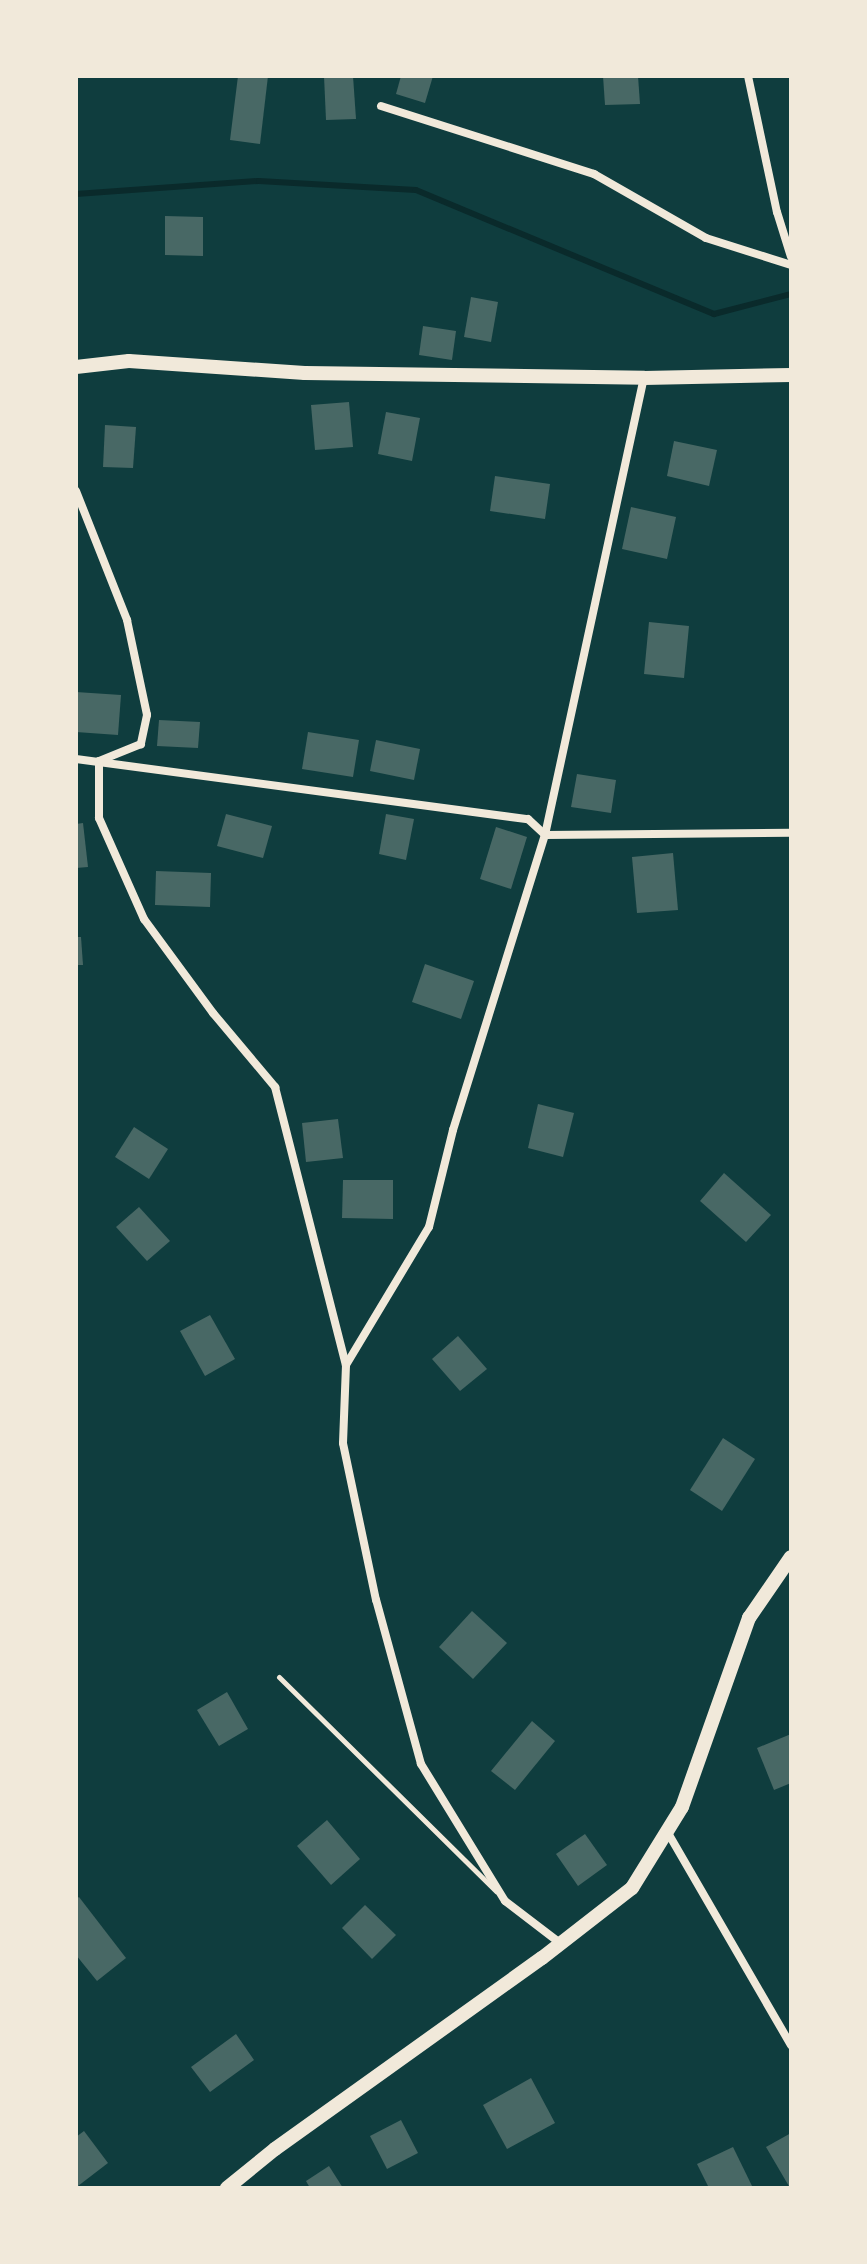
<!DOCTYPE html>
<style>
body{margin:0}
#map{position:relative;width:867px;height:2264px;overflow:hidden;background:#0f3d3e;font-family:"Fira Sans",sans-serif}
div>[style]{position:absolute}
.stream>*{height:6px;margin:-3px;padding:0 3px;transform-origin:3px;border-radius:3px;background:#0a2a2b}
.building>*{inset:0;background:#486865}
.service>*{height:5px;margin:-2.5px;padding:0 2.5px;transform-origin:2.5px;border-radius:2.5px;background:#f1e9da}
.minor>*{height:8px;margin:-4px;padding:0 4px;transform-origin:4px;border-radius:4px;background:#f1e9da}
.tertiary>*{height:14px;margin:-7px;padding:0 7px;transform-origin:7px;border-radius:7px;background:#f1e9da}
span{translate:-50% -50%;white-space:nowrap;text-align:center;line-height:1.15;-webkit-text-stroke:8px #f1e9da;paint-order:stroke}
.frame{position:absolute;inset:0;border:78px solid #f1e9da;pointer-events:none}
</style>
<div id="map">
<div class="stream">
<div style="left:76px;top:194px;width:183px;rotate:-4.1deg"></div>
<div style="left:259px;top:181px;width:157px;rotate:3.3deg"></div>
<div style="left:416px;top:190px;width:323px;rotate:22.6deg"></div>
<div style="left:714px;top:314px;width:80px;rotate:-14.6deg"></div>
</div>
<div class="building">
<div style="clip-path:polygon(238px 76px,268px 76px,260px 144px,230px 140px)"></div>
<div style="clip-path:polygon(324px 76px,353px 76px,356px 119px,326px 120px)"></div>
<div style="clip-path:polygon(401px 76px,433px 76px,425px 103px,396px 94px)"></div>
<div style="clip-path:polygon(603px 76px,638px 76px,640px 104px,605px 105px)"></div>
<div style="clip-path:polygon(165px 216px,203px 217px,203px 256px,165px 255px)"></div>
<div style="clip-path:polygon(471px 297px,498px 302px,491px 342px,464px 337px)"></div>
<div style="clip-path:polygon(423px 326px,456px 331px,452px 360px,419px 355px)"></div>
<div style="clip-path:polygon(349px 402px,353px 447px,315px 450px,311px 405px)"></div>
<div style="clip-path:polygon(386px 412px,420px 418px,412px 461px,378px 454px)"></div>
<div style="clip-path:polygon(105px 425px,136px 427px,133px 468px,103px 467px)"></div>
<div style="clip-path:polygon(674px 441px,717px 450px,709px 486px,667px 476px)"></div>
<div style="clip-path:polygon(495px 476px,550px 484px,545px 519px,490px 511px)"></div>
<div style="clip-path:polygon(631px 507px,676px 517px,667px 559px,622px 549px)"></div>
<div style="clip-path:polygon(649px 622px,689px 626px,684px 678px,644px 674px)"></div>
<div style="clip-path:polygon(76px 692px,121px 695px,118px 735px,76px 732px)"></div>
<div style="clip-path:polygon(159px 720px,200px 722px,198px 748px,157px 746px)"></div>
<div style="clip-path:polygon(308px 732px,359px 740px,353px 777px,302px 769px)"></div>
<div style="clip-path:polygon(376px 740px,420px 749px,414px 780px,370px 771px)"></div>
<div style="clip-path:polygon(577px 774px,616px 780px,611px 813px,571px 807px)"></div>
<div style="clip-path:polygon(226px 814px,272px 826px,263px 858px,217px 846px)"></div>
<div style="clip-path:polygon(386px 814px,414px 819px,406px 860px,379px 854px)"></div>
<div style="clip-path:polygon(83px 823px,88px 867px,76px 868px,76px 824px)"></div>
<div style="clip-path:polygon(496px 827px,527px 837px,511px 889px,480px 879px)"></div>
<div style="clip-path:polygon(673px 853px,678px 910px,637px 913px,632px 857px)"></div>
<div style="clip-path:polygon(156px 871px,211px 873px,210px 907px,155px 905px)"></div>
<div style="clip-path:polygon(76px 937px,81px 937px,83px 965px,76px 965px)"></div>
<div style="clip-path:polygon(425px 964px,474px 981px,461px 1019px,412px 1002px)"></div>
<div style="clip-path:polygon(538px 1104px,574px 1113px,563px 1157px,528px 1148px)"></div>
<div style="clip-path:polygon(338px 1119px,343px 1158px,306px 1162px,302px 1123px)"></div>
<div style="clip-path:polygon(134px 1127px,168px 1149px,149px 1179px,115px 1157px)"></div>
<div style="clip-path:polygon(724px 1173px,771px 1215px,746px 1242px,700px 1201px)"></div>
<div style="clip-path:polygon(343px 1180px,393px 1180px,393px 1219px,342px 1218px)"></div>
<div style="clip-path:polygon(139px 1207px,170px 1241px,147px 1261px,116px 1227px)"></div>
<div style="clip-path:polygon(210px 1315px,235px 1359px,205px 1376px,180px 1331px)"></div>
<div style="clip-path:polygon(458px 1336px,487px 1369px,460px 1391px,432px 1359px)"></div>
<div style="clip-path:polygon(723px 1438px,755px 1459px,722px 1511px,690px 1490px)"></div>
<div style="clip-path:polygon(472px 1611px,507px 1643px,473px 1679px,439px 1647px)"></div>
<div style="clip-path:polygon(227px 1692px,248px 1729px,219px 1746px,197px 1710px)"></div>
<div style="clip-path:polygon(532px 1721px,555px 1741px,515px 1790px,491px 1771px)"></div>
<div style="clip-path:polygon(791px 1734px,791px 1783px,774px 1790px,757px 1748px)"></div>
<div style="clip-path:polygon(327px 1820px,360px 1859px,331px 1885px,297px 1846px)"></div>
<div style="clip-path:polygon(585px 1834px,607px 1865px,578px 1886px,556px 1854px)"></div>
<div style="clip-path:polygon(79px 1897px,126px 1958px,97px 1981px,76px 1955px,76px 1899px)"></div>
<div style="clip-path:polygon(365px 1905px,396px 1935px,372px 1959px,342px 1928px)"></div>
<div style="clip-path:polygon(236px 2034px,254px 2060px,210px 2092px,191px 2067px)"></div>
<div style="clip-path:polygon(531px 2078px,555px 2123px,507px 2149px,483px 2105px)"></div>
<div style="clip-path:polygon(401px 2120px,418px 2153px,387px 2169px,370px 2136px)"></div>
<div style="clip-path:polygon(84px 2131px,108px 2163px,78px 2186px,76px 2137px)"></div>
<div style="clip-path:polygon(791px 2133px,791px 2188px,790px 2188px,766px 2147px)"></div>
<div style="clip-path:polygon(733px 2147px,753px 2188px,709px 2188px,697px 2164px)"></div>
<div style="clip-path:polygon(329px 2166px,343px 2188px,310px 2188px,306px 2181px)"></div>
</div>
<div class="service">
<div style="left:279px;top:1677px;width:305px;rotate:44.6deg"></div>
</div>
<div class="minor">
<div style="left:748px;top:76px;width:139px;rotate:78deg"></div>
<div style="left:777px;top:212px;width:47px;rotate:72.7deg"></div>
<div style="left:381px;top:106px;width:224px;rotate:17.7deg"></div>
<div style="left:594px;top:174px;width:129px;rotate:29.7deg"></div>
<div style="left:706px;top:238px;width:89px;rotate:17.6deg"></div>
<div style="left:76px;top:491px;width:139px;rotate:68.4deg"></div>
<div style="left:127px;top:620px;width:97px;rotate:78.1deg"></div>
<div style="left:147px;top:715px;width:30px;rotate:102deg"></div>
<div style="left:141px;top:744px;width:45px;rotate:158deg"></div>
<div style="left:99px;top:761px;width:57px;rotate:90deg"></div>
<div style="left:99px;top:818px;width:111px;rotate:66deg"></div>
<div style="left:144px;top:919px;width:117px;rotate:53.7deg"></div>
<div style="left:213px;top:1013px;width:97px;rotate:50deg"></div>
<div style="left:275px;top:1087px;width:287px;rotate:75.7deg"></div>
<div style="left:76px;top:759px;width:456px;rotate:7.6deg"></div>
<div style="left:528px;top:819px;width:23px;rotate:43deg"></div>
<div style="left:545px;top:835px;width:246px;rotate:-0.5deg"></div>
<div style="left:668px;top:1833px;width:245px;rotate:59.9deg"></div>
<div style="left:560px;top:1943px;width:69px;rotate:-142.6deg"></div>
<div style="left:505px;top:1901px;width:161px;rotate:-121.5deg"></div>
<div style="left:421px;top:1764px;width:170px;rotate:-105.3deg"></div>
<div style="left:376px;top:1600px;width:160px;rotate:-101.9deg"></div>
<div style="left:343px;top:1443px;width:78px;rotate:-87.8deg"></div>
<div style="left:346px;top:1365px;width:161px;rotate:-59deg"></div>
<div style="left:429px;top:1227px;width:100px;rotate:-76.1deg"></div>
<div style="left:453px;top:1130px;width:309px;rotate:-72.7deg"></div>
<div style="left:545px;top:835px;width:468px;rotate:-77.8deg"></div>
</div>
<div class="tertiary">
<div style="left:76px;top:367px;width:53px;rotate:-6.5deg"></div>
<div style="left:129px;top:361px;width:176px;rotate:3.9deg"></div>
<div style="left:305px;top:373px;width:339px;rotate:0.8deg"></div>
<div style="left:644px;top:378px;width:147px;rotate:-1.2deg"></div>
<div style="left:227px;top:2188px;width:62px;rotate:-39.1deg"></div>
<div style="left:275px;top:2149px;width:328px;rotate:-35.6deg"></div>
<div style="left:542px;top:1958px;width:114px;rotate:-37.9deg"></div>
<div style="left:632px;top:1888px;width:95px;rotate:-58.3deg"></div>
<div style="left:682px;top:1807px;width:201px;rotate:-70.5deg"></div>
<div style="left:749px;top:1618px;width:74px;rotate:-55.5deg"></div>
</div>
<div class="frame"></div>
</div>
